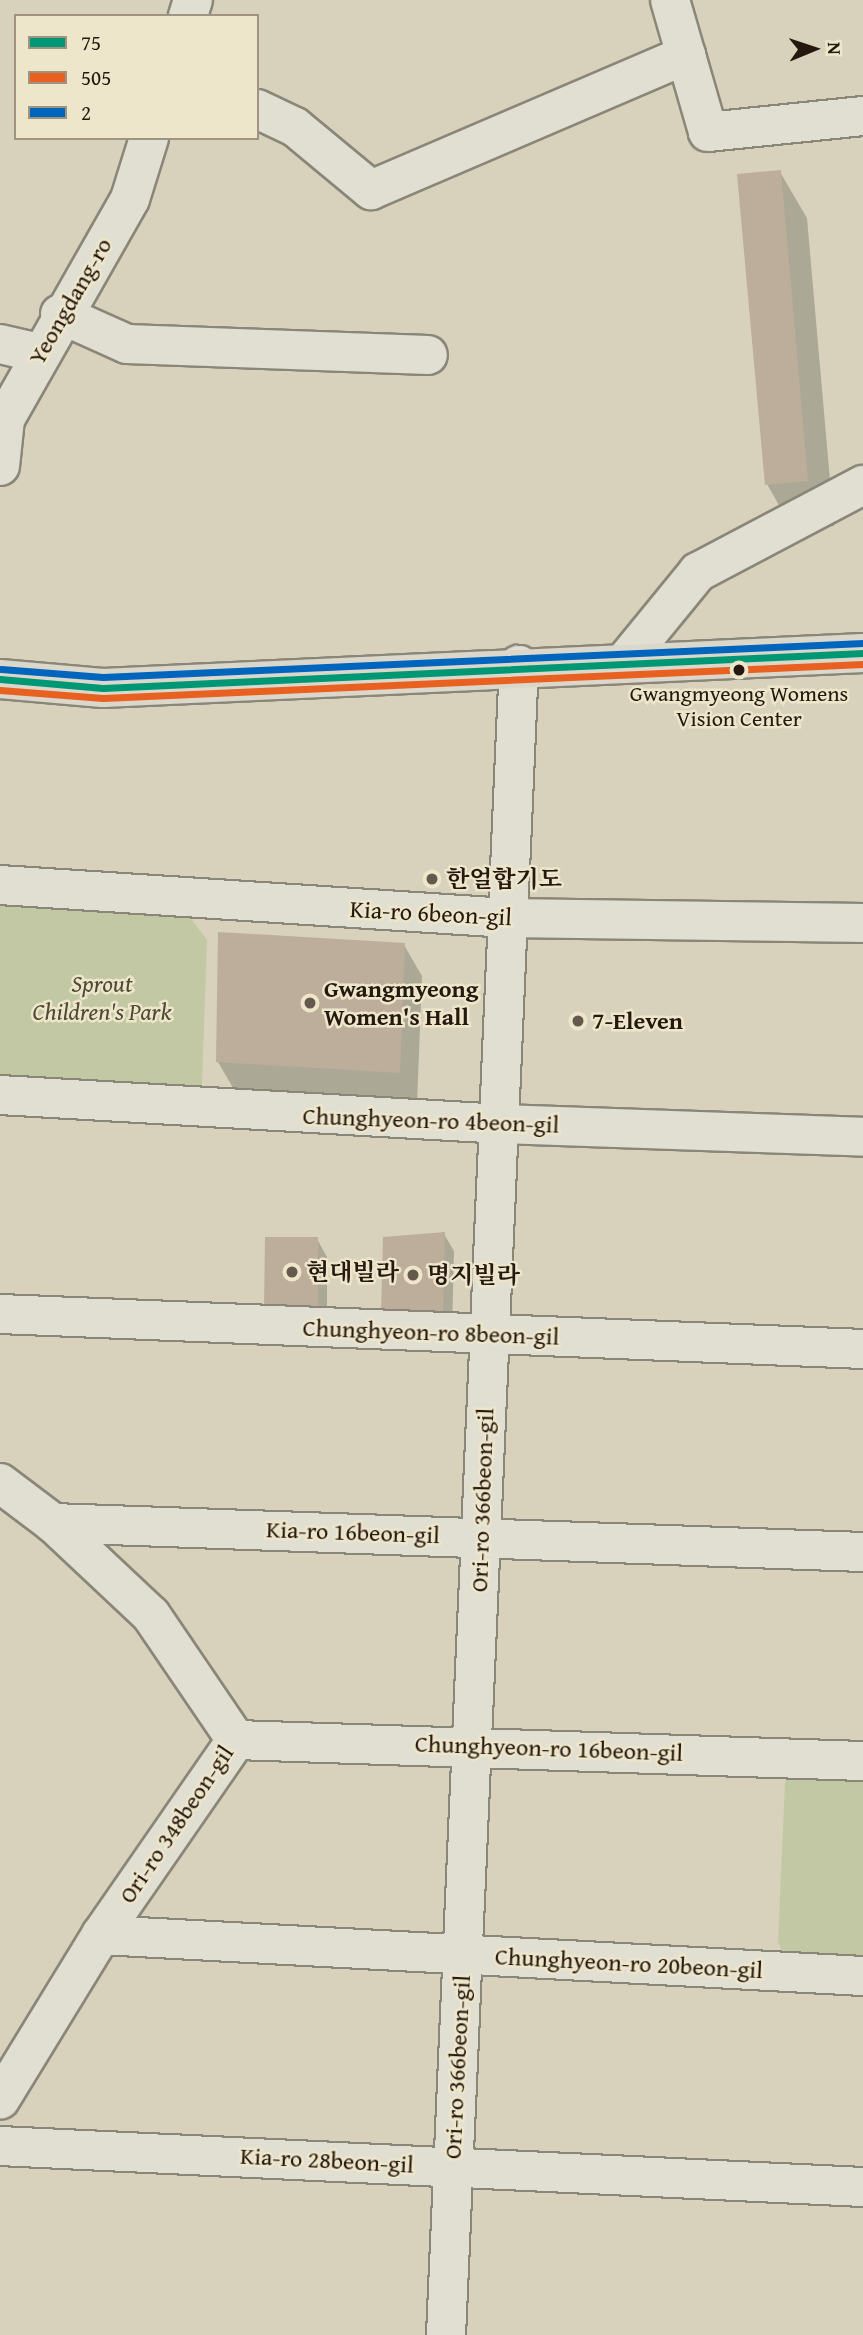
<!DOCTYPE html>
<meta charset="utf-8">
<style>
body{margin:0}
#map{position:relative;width:863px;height:2335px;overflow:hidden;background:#d8d2bc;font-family:"Gentium Book Plus","Noto Serif KR",serif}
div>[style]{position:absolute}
.green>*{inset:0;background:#c2c8a3}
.shadow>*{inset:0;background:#0003}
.building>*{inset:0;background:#bdad9b}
.roads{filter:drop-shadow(2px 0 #8a8678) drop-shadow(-2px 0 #8a8678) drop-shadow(0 2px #8a8678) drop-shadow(0 -2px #8a8678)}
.minor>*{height:38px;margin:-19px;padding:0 19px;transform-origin:19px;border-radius:19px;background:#e1ded2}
.major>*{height:38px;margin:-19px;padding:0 19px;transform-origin:19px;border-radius:19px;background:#dbd8cb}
.bus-1>*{height:7px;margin:-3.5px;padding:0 3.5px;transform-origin:3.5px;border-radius:3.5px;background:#009775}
.bus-2>*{height:7px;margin:-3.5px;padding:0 3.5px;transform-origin:3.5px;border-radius:3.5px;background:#e86121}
.bus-3>*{height:7px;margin:-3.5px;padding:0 3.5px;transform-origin:3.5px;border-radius:3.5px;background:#0065bd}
.dots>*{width:19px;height:19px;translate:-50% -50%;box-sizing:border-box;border:4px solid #eee6cb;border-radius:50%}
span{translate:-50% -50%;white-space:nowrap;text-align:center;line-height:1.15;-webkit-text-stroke:5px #eee6cb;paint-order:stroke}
.bus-label{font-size:22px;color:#25180f}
.street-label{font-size:24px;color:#25180f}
.poi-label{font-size:24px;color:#25180f;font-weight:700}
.left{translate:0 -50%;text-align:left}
.park-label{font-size:24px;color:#4f4a35;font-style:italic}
.legend{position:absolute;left:14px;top:14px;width:245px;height:126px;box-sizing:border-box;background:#eee6cb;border:2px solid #9e9480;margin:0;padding:9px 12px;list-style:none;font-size:21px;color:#25180f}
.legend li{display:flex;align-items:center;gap:14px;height:35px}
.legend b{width:35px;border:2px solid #9e9480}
.north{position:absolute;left:779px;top:14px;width:70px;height:70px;-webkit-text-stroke:5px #eee6cb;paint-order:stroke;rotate:88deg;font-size:19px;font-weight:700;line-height:28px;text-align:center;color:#25180f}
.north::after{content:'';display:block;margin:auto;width:24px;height:32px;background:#25180f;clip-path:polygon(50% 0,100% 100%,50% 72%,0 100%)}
</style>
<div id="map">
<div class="green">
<div style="clip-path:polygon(0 902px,188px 915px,207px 940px,202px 1084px,194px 1090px,0 1082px)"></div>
<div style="clip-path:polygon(794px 1770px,863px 1774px,863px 1959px,785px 1956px,778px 1942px,785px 1782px)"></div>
</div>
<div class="shadow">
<div style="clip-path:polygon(780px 172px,807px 218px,834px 526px,793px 530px,767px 484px)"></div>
<div style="clip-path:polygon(404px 945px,422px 976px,417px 1104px,236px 1093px,218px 1062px)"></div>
<div style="clip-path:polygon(444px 1234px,454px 1251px,452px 1331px,385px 1238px)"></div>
<div style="clip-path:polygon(317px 1239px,327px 1257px,327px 1327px,276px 1324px)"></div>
</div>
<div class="building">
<div style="clip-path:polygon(781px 170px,808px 481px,765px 485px,737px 174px)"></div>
<div style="clip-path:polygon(218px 932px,405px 943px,400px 1073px,216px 1062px)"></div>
<div style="clip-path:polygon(445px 1232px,443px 1314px,381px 1313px,383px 1237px)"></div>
<div style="clip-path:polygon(265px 1237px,318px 1237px,318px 1310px,264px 1307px)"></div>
</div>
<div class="roads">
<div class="minor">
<div style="left:670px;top:0;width:137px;rotate:73.9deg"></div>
<div style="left:708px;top:132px;width:156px;rotate:-5.9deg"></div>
<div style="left:188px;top:16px;width:17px;rotate:-73deg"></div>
<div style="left:257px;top:109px;width:42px;rotate:25.3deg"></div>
<div style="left:295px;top:127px;width:99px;rotate:39.7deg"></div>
<div style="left:371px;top:190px;width:343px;rotate:-23.2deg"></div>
<div style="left:60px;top:314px;width:73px;rotate:24.1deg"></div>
<div style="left:127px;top:344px;width:301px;rotate:2.1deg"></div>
<div style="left:0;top:344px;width:40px;rotate:13deg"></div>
<div style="left:0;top:466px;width:47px;rotate:-83.9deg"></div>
<div style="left:5px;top:419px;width:253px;rotate:-60.4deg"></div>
<div style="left:130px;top:199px;width:64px;rotate:-72.7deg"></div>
<div style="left:626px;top:660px;width:114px;rotate:-50.7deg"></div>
<div style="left:698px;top:572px;width:187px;rotate:-27.8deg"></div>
<div style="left:0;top:885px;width:509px;rotate:3.72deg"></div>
<div style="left:508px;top:918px;width:355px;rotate:0.8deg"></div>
<div style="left:0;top:1095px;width:500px;rotate:3.3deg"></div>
<div style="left:499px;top:1124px;width:364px;rotate:2deg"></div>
<div style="left:0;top:1314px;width:864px;rotate:2.32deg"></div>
<div style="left:0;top:1483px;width:66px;rotate:37deg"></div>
<div style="left:53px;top:1523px;width:134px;rotate:43.2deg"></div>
<div style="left:151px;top:1615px;width:151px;rotate:55.8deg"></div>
<div style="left:236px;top:1740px;width:237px;rotate:124.7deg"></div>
<div style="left:101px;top:1935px;width:193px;rotate:121.5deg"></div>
<div style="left:53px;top:1523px;width:811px;rotate:2.05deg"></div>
<div style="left:236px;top:1740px;width:627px;rotate:1.92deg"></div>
<div style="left:101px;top:1935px;width:763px;rotate:3.08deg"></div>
<div style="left:0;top:2146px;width:864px;rotate:2.72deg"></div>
<div style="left:446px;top:2335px;width:1672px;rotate:-87.5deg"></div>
</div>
<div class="major">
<div style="left:0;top:679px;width:103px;rotate:5deg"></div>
<div style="left:103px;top:688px;width:761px;rotate:-2.64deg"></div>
</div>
</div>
<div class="bus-1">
<div style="left:0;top:679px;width:103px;rotate:5deg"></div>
<div style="left:103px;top:688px;width:761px;rotate:-2.64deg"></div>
</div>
<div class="bus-2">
<div style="left:0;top:690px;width:103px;rotate:4.4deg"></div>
<div style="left:103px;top:698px;width:761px;rotate:-2.56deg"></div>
</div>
<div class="bus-3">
<div style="left:1px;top:669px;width:102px;rotate:4.5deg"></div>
<div style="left:103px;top:677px;width:761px;rotate:-2.56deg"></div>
</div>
<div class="dots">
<div style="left:739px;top:670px;background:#25180f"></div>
<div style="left:432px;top:879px;background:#64594c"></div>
<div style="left:310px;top:1003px;background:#64594c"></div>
<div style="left:578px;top:1021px;background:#64594c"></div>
<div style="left:292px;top:1272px;background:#64594c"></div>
<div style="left:413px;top:1275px;background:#64594c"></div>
</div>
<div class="bus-label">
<span style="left:739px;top:706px">Gwangmyeong Womens<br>Vision Center</span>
</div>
<div class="street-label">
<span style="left:70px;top:301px;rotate:-60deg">Yeongdang-ro</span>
<span style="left:431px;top:913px;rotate:3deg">Kia-ro 6beon-gil</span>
<span style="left:431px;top:1120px;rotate:2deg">Chunghyeon-ro 4beon-gil</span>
<span style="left:431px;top:1332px;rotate:2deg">Chunghyeon-ro 8beon-gil</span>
<span style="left:482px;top:1500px;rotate:-88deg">Ori-ro 366beon-gil</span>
<span style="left:353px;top:1532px;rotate:2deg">Kia-ro 16beon-gil</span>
<span style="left:549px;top:1748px;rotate:2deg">Chunghyeon-ro 16beon-gil</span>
<span style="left:176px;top:1824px;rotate:-56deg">Ori-ro 348beon-gil</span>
<span style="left:629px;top:1963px;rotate:3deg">Chunghyeon-ro 20beon-gil</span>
<span style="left:457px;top:2067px;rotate:-87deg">Ori-ro 366beon-gil</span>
<span style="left:327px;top:2160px;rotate:3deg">Kia-ro 28beon-gil</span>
</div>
<div class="poi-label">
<span class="left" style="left:446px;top:879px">한얼합기도</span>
<span class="left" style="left:324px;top:1003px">Gwangmyeong<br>Women's Hall</span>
<span class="left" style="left:592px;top:1021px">7-Eleven</span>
<span class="left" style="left:306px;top:1272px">현대빌라</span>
<span class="left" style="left:427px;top:1275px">명지빌라</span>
</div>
<div class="park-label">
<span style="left:102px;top:998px">Sprout<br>Children's Park</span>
</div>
<ul class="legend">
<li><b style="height:9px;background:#009775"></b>75</li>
<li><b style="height:9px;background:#e86121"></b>505</li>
<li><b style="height:9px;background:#0065bd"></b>2</li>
</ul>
<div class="north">N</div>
</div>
